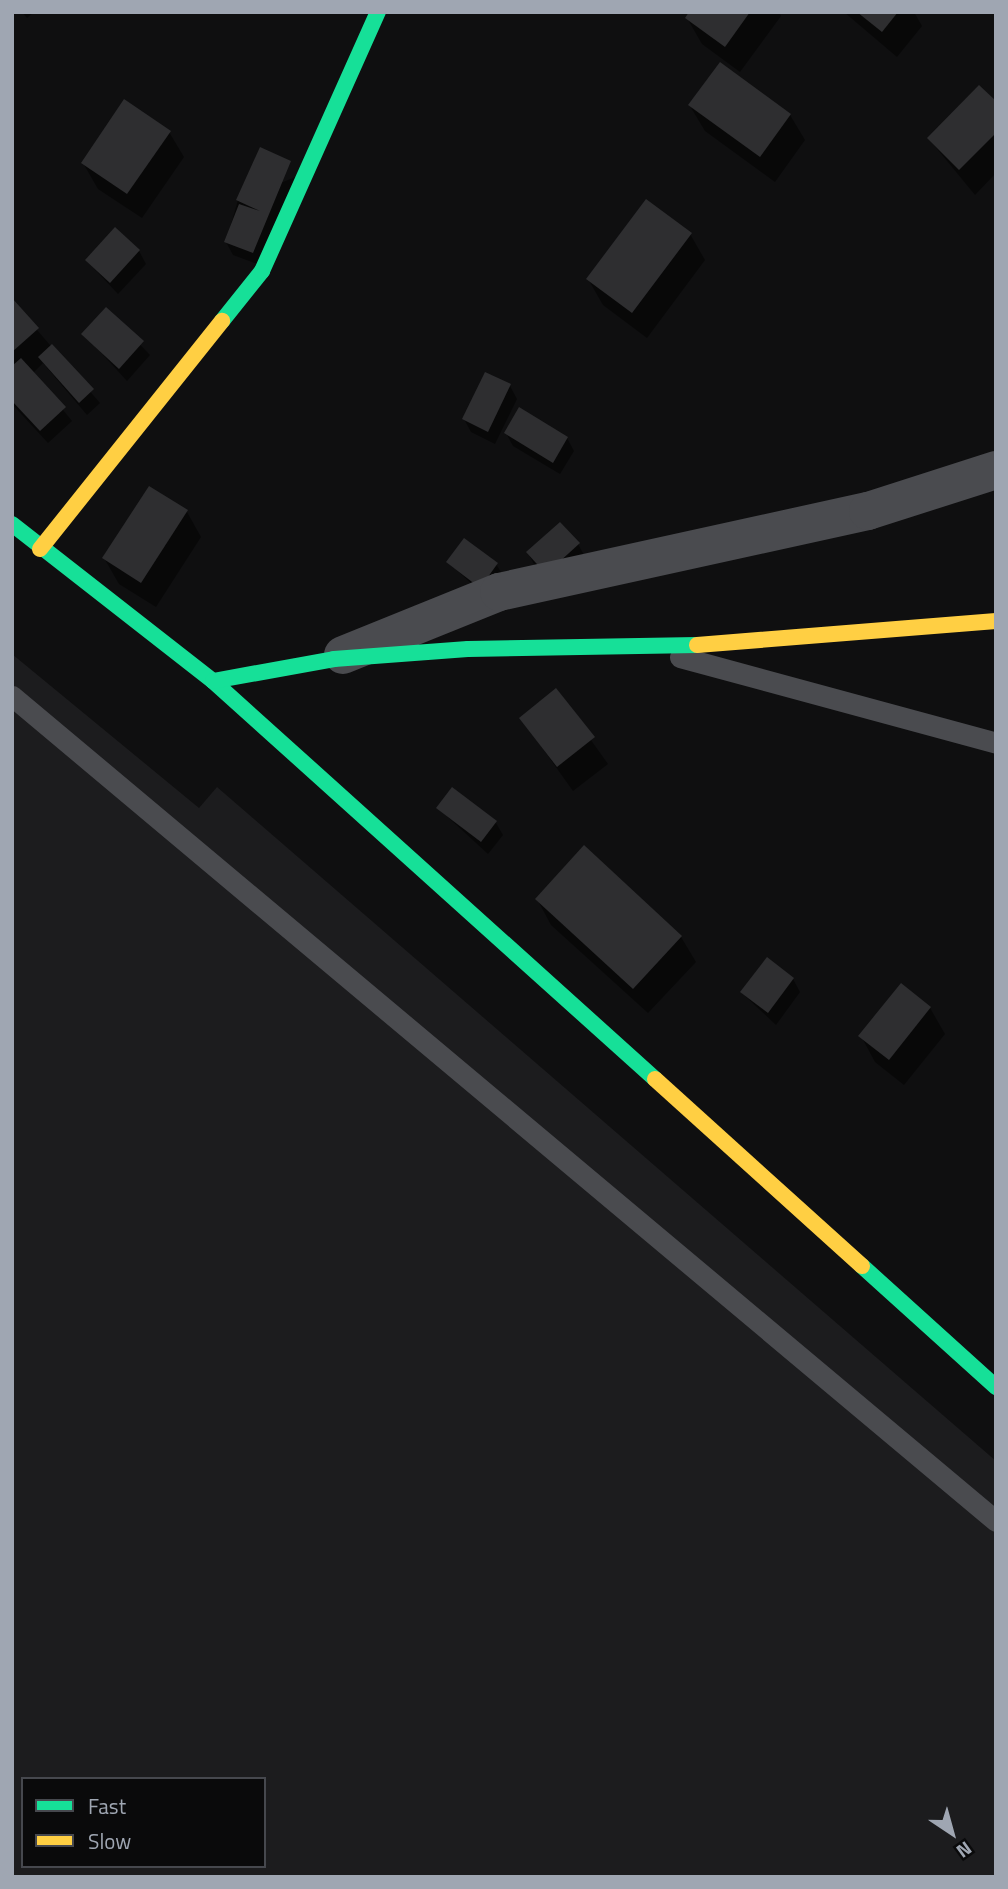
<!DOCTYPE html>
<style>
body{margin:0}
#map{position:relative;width:1008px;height:1889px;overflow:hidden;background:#0f0f10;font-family:"Titillium Web",sans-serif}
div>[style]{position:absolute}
.built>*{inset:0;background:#1c1c1e}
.shadow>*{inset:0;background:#0007}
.building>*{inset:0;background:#2e2e30}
.lane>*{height:21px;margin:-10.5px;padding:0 10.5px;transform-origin:10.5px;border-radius:10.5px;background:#4a4b4f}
.street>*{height:38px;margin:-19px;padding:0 19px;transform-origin:19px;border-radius:19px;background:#4a4b4f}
.fast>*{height:16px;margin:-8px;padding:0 8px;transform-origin:8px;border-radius:8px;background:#16e098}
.slow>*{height:16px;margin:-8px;padding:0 8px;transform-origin:8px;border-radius:8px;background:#ffcf43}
span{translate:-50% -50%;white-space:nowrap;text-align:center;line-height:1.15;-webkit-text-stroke:6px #0a0a0b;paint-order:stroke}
.frame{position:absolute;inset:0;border:14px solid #9fa6b2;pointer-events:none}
.legend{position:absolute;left:21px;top:1777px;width:245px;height:91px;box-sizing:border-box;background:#0a0a0b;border:2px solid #46484e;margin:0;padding:9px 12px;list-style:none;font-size:21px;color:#9fa6b2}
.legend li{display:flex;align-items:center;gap:14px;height:35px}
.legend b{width:35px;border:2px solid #46484e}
.north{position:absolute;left:917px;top:1798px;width:70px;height:70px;-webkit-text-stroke:5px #0a0a0b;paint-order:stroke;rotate:144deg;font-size:19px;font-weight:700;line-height:28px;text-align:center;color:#9fa6b2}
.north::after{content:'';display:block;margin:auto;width:24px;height:32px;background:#9fa6b2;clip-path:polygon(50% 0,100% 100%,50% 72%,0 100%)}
</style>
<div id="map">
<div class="built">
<div style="clip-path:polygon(evenodd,12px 654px,199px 808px,217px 787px,996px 1461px,996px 1877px,12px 1877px,12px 654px,23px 1779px,264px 1779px,264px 1866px,23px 1866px,23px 1779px)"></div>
</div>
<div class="shadow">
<div style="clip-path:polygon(22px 12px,34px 12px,27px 18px)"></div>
<div style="clip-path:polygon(691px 12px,779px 12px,781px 16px,740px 72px,702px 44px,687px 18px)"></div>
<div style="clip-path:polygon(844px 12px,914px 12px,922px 26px,897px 57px)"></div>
<div style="clip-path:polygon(996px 104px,996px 173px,975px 195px,929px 139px)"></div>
<div style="clip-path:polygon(690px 106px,790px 115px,805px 140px,775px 182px,705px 131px)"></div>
<div style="clip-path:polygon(169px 132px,184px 157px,142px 218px,98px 189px,83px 163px)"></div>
<div style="clip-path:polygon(298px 176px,260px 265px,233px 255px,226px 242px,238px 200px)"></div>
<div style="clip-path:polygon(690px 234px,705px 260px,647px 338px,603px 305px,588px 279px)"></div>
<div style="clip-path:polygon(139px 251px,146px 264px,118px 294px,87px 261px)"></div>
<div style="clip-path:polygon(12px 301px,100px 403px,87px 415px,43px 363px,33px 373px,72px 421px,48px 443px,12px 404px)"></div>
<div style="clip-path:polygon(106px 309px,150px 355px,127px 381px,84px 334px)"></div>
<div style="clip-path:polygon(510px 386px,517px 399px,495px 444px,471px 432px,464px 419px)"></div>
<div style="clip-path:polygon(506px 433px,567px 438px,574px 451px,560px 474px,513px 446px)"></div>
<div style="clip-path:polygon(187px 512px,201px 537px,156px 607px,119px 584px,104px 558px)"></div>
<div style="clip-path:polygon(578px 544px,585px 557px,535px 566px,528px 553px)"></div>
<div style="clip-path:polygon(448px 562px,496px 564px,504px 577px,488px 599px)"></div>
<div style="clip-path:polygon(555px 690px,608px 764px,573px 791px,521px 718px)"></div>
<div style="clip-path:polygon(438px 808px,496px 823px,503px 835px,488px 854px)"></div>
<div style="clip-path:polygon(537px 899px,681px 937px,696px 962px,648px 1013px,551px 925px)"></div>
<div style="clip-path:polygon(793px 979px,800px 992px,776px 1025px,742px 993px)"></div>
<div style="clip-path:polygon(930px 1008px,945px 1034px,904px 1085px,875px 1062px,861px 1036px)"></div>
</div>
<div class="building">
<div style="clip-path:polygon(689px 12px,750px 12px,725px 47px,685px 18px)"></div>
<div style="clip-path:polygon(857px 12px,898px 12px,882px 32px)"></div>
<div style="clip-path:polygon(720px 62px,791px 114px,760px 157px,688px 105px)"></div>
<div style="clip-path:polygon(979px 85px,996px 101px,996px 133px,959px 170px,927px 138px)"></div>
<div style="clip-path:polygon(124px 99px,171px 131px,127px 194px,81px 163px)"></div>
<div style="clip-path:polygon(260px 147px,291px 161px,253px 253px,224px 242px,239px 204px,260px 211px,236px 200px)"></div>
<div style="clip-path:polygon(646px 199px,692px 233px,632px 313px,586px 279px)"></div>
<div style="clip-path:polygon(115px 227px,140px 250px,110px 283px,85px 260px)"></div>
<div style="clip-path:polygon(12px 298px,39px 328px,12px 352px)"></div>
<div style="clip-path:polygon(106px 307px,144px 341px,119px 369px,81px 334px)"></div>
<div style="clip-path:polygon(52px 344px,94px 389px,79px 403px,38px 357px)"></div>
<div style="clip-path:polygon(21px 358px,66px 407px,40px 431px,12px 401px,12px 366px)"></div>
<div style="clip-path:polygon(485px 372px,511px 384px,488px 432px,462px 419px)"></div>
<div style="clip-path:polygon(519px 407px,568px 437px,553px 463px,504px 433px)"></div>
<div style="clip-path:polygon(149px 486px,188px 510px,141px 583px,102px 558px)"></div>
<div style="clip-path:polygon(560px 522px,580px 543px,546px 574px,526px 552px)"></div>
<div style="clip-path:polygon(464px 538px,498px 563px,480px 588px,446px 562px)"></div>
<div style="clip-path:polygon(556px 688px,595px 737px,557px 767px,519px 718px)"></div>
<div style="clip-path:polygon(452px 787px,497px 821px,481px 842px,436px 808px)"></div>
<div style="clip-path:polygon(584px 845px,682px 936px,633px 989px,535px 899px)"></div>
<div style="clip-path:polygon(767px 957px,794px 978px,768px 1013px,740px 992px)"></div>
<div style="clip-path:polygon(901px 983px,931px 1007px,889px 1060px,858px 1036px)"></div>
</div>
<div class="lane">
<div style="left:680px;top:657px;width:327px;rotate:15.2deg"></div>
<div style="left:12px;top:696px;width:1284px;rotate:39.98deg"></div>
</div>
<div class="street">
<div style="left:343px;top:655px;width:168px;rotate:-22deg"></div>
<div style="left:499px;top:592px;width:378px;rotate:-12.4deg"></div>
<div style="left:868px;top:511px;width:134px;rotate:-17.8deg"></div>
</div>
<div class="fast">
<div style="left:222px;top:321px;width:64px;rotate:-51.3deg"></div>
<div style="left:262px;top:271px;width:284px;rotate:-65.9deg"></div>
<div style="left:12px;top:524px;width:255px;rotate:38deg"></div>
<div style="left:213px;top:681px;width:595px;rotate:42deg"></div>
<div style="left:213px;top:681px;width:123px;rotate:-10.3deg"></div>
<div style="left:334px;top:659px;width:134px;rotate:-4.3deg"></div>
<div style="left:468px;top:649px;width:229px;rotate:-1deg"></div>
<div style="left:862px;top:1266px;width:181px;rotate:42.1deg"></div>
</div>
<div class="slow">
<div style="left:40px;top:549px;width:292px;rotate:-51.4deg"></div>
<div style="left:697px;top:645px;width:300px;rotate:-4.6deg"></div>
<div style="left:655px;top:1079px;width:279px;rotate:42.1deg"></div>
</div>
<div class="frame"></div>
<ul class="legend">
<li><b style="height:9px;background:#16e098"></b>Fast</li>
<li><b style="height:9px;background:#ffcf43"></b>Slow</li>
</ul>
<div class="north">N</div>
</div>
